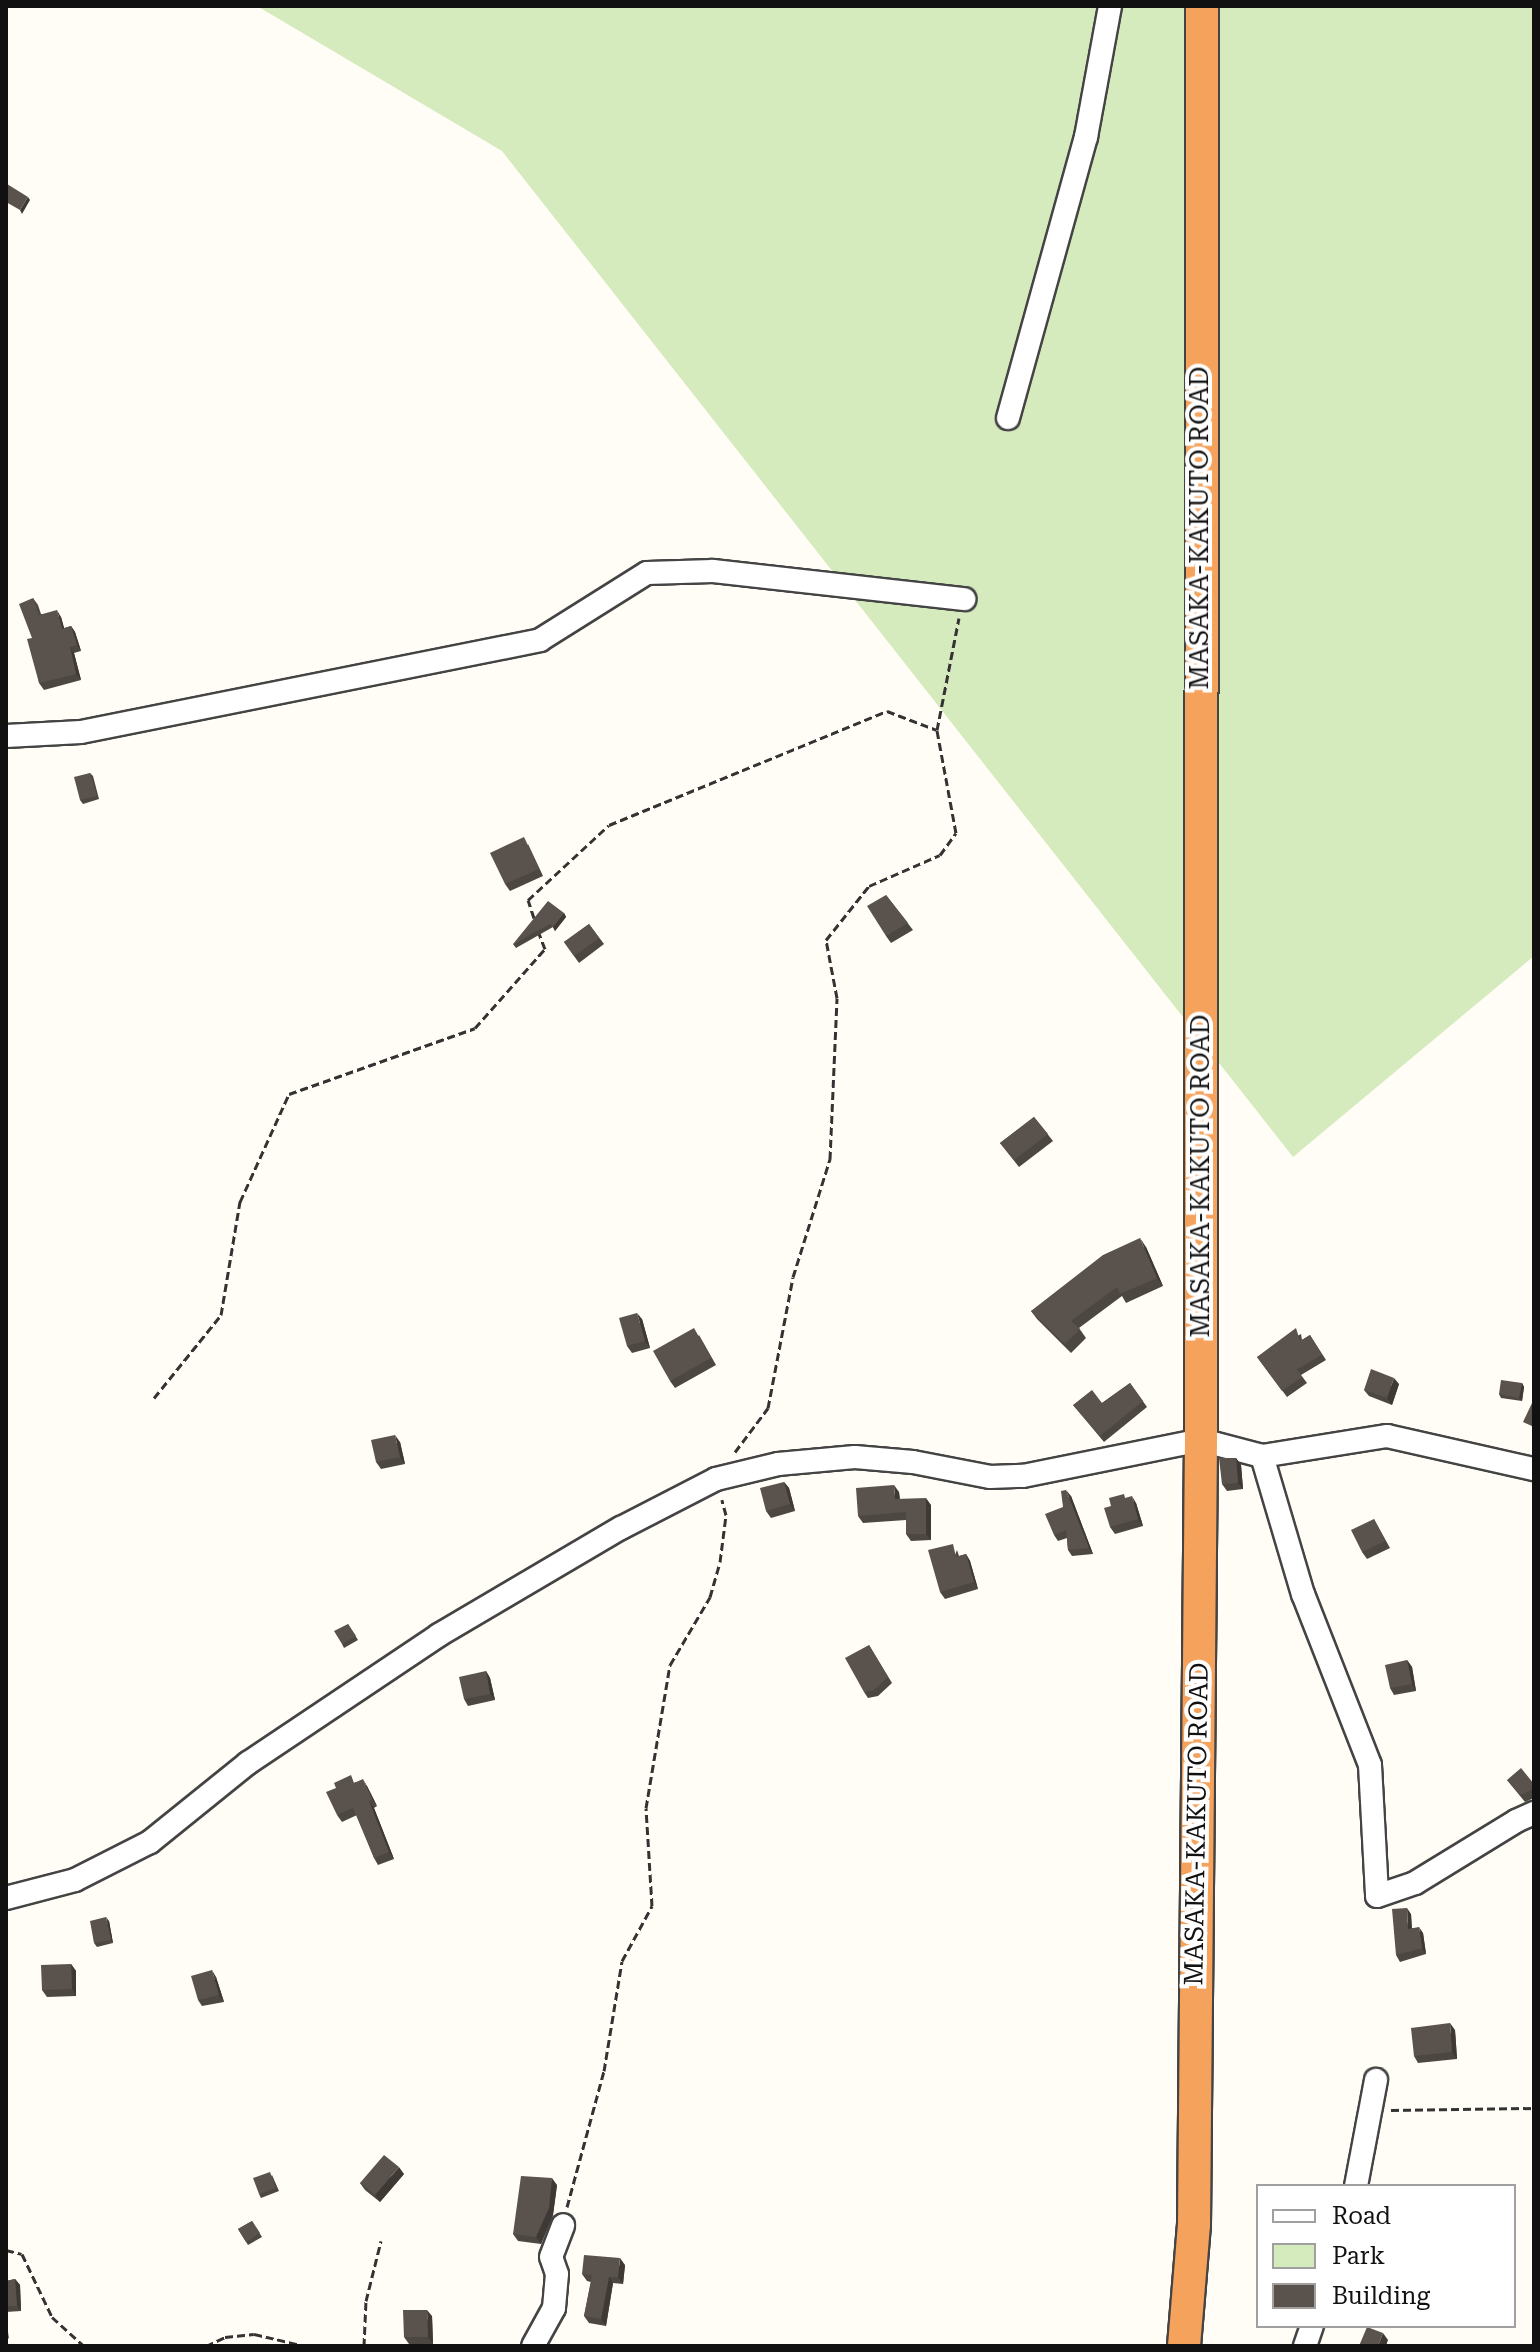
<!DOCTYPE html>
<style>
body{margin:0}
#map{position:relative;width:1540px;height:2352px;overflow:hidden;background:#fffdf5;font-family:"Roboto Serif",serif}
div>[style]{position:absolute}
.green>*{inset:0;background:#d5ebbd}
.path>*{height:3px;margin-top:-1.5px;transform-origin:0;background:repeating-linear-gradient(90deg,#333 0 8px,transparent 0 12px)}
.roads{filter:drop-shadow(2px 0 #444) drop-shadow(-2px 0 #444) drop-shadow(0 2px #444) drop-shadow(0 -2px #444)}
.minor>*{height:22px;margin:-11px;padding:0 11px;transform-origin:11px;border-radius:11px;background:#fff}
.highway>*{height:32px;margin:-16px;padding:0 16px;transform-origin:16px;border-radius:16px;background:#f5a25d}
.wall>*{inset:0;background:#4d4742}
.shaded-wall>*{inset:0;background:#3f3936}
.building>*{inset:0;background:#5a524d}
span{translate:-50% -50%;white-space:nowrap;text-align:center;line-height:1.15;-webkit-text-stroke:8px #fff;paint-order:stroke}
.street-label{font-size:26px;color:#111}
.frame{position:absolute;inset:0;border:8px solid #111;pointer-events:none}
.legend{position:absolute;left:1256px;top:2184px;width:260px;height:144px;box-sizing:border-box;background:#fff;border:2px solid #a0a0a0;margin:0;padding:10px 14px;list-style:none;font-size:24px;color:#111}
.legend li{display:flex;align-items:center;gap:16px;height:40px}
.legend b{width:40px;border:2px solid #a0a0a0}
</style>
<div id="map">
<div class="green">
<div style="clip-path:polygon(257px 6px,1534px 6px,1534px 956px,1293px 1157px,502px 151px)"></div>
</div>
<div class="path">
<div style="left:534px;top:918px;width:19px;rotate:-108deg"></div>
<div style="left:528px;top:900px;width:110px;rotate:-42.8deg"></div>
<div style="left:609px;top:825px;width:300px;rotate:-22.3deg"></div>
<div style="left:887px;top:711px;width:53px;rotate:20.8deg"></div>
<div style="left:154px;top:1398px;width:107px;rotate:-51.1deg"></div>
<div style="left:221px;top:1315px;width:115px;rotate:-80.5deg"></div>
<div style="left:240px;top:1202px;width:119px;rotate:-65.6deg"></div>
<div style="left:289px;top:1094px;width:197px;rotate:-19.5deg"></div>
<div style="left:475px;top:1028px;width:106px;rotate:-48.5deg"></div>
<div style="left:545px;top:949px;width:17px;rotate:-111deg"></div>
<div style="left:735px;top:1452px;width:55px;rotate:-53.1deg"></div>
<div style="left:768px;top:1408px;width:133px;rotate:-79.2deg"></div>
<div style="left:793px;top:1277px;width:124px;rotate:-72.6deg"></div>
<div style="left:830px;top:1159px;width:161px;rotate:-87.5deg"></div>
<div style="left:837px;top:998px;width:59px;rotate:-100.7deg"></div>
<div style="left:826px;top:940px;width:69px;rotate:-51.5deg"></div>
<div style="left:869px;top:886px;width:77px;rotate:-23.6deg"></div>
<div style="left:940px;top:855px;width:27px;rotate:-54deg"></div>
<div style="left:956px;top:833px;width:105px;rotate:-100.5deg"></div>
<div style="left:937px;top:730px;width:114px;rotate:-78.9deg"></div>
<div style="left:1391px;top:2110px;width:143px;rotate:-0.8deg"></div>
<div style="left:567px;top:2207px;width:141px;rotate:-74.8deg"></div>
<div style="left:604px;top:2071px;width:111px;rotate:-80.7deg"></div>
<div style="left:622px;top:1961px;width:63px;rotate:-61.4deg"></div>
<div style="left:652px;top:1906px;width:98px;rotate:-93.5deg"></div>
<div style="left:646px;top:1808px;width:145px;rotate:-80.5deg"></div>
<div style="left:670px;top:1665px;width:79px;rotate:-59.5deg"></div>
<div style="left:710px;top:1597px;width:36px;rotate:-74deg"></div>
<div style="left:720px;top:1562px;width:47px;rotate:-82.7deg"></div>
<div style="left:726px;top:1515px;width:16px;rotate:-105deg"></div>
<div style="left:6px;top:2250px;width:16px;rotate:14deg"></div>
<div style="left:22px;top:2254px;width:70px;rotate:64.5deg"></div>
<div style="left:52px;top:2317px;width:43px;rotate:42.2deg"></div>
<div style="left:206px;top:2346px;width:21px;rotate:-25deg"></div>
<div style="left:225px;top:2337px;width:29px;rotate:-6deg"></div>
<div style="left:254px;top:2334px;width:52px;rotate:13.2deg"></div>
<div style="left:364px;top:2346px;width:45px;rotate:-87.5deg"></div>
<div style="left:366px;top:2301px;width:62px;rotate:-76deg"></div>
</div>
<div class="roads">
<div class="minor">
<div style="left:1008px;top:418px;width:292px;rotate:-74.5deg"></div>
<div style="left:1086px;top:137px;width:133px;rotate:-79.6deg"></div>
<div style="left:6px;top:736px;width:75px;rotate:-3.1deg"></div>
<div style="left:81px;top:732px;width:468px;rotate:-11.3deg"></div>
<div style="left:540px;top:640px;width:126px;rotate:-32.1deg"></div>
<div style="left:647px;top:573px;width:66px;rotate:-1.7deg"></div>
<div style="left:713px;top:571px;width:253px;rotate:6.4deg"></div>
<div style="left:1262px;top:1456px;width:144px;rotate:73.5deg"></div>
<div style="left:1303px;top:1594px;width:184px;rotate:68.6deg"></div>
<div style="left:1370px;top:1765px;width:131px;rotate:86.9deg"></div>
<div style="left:1377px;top:1896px;width:40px;rotate:-18.9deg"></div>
<div style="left:1415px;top:1883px;width:119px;rotate:-31.5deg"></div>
<div style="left:1516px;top:1821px;width:20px;rotate:-24deg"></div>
<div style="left:6px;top:1898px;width:71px;rotate:-14.6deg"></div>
<div style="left:75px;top:1880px;width:84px;rotate:-26.9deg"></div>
<div style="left:150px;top:1842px;width:126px;rotate:-38.9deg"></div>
<div style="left:248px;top:1763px;width:230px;rotate:-33.8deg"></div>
<div style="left:439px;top:1635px;width:211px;rotate:-30.5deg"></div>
<div style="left:621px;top:1528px;width:107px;rotate:-27.3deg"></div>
<div style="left:716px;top:1479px;width:64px;rotate:-13.6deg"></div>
<div style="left:778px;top:1464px;width:77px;rotate:-5.2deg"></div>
<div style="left:855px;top:1457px;width:58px;rotate:4.9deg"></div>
<div style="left:913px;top:1462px;width:78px;rotate:11deg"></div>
<div style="left:990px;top:1477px;width:33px;rotate:-2deg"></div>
<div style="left:1023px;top:1476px;width:182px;rotate:-11.4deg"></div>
<div style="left:1201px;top:1440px;width:63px;rotate:14.7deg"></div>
<div style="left:1262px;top:1456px;width:127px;rotate:-9.1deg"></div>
<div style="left:1387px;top:1436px;width:151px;rotate:12.7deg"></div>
<div style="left:1356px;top:2186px;width:108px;rotate:-79.3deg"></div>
<div style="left:533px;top:2346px;width:43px;rotate:-61.1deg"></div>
<div style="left:554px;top:2308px;width:34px;rotate:-85deg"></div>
<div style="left:557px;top:2274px;width:18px;rotate:-109deg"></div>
<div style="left:551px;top:2257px;width:34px;rotate:-69deg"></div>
<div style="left:1305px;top:2346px;width:21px;rotate:-71deg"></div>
</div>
<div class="highway">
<div style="left:1184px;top:2346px;width:121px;rotate:-85.3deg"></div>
<div style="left:1194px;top:2225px;width:785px;rotate:-89.49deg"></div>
<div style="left:1201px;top:1440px;width:1434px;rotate:-89.96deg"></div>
</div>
</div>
<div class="wall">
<div style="clip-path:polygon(33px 598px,38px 605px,41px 614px,61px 617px,64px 628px,71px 626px,75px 632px,81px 651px,74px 653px,81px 680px,44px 690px,39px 683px,32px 638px)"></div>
<div style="clip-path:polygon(90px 773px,93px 776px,99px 799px,83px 804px,80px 800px)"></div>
<div style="clip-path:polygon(528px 844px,543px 876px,510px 891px,505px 884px)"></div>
<div style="clip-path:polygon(886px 895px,913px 930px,891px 943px,886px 936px)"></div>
<div style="clip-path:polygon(564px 913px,566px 917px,555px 931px,553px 927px,516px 948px,513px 944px)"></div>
<div style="clip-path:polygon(589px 924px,604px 944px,579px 963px,564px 942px)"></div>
<div style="clip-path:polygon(1034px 1117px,1053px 1141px,1019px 1167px,1000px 1143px)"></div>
<div style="clip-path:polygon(1146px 1247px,1163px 1286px,1126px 1303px,1122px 1296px,1079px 1328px,1086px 1338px,1071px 1353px,1037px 1319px,1031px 1311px)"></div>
<div style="clip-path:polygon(642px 1319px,650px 1348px,632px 1353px,627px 1346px)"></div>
<div style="clip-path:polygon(1301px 1334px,1302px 1340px,1310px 1335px,1326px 1360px,1301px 1375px,1307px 1383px,1287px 1397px,1257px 1357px)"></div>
<div style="clip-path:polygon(699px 1335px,716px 1365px,675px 1388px,670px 1381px)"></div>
<div style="clip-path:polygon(1130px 1383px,1147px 1407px,1104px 1442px,1073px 1405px,1102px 1403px)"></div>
<div style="clip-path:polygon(1522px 1383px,1524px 1387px,1522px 1401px,1501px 1398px,1499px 1394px)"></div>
<div style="clip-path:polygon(1399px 1384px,1392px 1405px,1369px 1396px,1364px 1390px)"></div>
<div style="clip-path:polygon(400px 1442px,405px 1464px,381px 1469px,376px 1462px)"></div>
<div style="clip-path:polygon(1236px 1458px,1241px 1465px,1243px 1489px,1227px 1491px,1222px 1484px)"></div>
<div style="clip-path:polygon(784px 1482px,789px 1488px,795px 1511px,771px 1518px,766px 1511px)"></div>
<div style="clip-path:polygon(899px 1492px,900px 1499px,931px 1505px,931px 1540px,911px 1541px,906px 1534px,906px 1520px,863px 1523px,858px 1516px)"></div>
<div style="clip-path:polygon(1071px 1496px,1093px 1554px,1072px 1556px,1068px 1550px,1067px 1538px,1058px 1541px,1054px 1535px,1063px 1507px)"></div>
<div style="clip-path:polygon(1127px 1498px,1136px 1503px,1143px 1526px,1115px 1534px,1110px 1527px,1111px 1506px)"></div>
<div style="clip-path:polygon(1374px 1519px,1390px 1548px,1367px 1559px,1362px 1552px)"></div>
<div style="clip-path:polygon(957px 1550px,959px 1556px,966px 1554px,970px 1561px,978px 1589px,945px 1599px,940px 1592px)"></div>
<div style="clip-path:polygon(348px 1624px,358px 1640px,344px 1648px,342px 1644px)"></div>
<div style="clip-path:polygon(869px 1645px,892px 1683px,878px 1696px,868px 1698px,864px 1692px)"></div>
<div style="clip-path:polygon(1407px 1660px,1412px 1667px,1416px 1691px,1394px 1695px,1390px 1688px)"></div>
<div style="clip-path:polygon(486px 1671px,490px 1678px,495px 1700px,468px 1706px,464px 1699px)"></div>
<div style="clip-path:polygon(1507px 1780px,1534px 1784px,1534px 1798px,1525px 1802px)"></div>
<div style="clip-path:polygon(355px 1782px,367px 1786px,377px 1806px,374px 1808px,394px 1859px,378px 1865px,374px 1858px,357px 1815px,342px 1822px,337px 1815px)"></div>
<div style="clip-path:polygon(1411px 1914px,1412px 1928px,1423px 1933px,1426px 1954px,1400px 1962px,1396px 1955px)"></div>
<div style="clip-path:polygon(109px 1921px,113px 1943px,97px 1947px,94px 1943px)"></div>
<div style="clip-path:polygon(71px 1964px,76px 1971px,76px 1996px,47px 1997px,42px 1990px)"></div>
<div style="clip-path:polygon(216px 1977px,224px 2002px,202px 2006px,198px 2000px)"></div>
<div style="clip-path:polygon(1455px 2030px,1457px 2059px,1418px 2063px,1414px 2056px)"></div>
<div style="clip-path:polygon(404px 2174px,380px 2202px,365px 2190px,360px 2183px)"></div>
<div style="clip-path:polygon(272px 2175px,279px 2191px,261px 2198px,259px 2194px)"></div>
<div style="clip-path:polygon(557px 2185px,553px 2215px,541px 2244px,518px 2241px,513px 2234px)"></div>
<div style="clip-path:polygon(252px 2221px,262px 2237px,248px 2245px,238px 2229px)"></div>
<div style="clip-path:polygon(625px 2265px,623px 2284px,613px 2283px,606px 2326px,589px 2323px,584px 2316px,591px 2282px,587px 2281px,582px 2274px)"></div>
<div style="clip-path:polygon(15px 2279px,20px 2285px,21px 2311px,6px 2312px,6px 2281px)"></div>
<div style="clip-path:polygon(432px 2316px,433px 2344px,409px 2344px,404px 2337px)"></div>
</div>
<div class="shaded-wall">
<div style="clip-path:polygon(28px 197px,30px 200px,22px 214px,20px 210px)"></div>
<div style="clip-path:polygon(57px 610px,61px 617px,66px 635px,62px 629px)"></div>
<div style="clip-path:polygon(71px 626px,75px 632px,81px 651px,77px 645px)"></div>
<div style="clip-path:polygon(70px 647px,74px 653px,81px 680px,76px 674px)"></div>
<div style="clip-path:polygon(564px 913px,566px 917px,555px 931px,553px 927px)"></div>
<div style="clip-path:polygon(1140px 1238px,1146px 1247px,1163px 1286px,1157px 1278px)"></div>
<div style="clip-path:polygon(637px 1313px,642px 1319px,650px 1348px,645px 1341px)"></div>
<div style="clip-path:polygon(1394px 1378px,1399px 1384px,1392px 1405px,1387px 1398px)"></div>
<div style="clip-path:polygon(1522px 1383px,1524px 1387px,1522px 1401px,1519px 1398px)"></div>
<div style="clip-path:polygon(395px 1435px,400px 1442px,405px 1464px,400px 1457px)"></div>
<div style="clip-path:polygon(1236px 1458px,1241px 1465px,1243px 1489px,1238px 1483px)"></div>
<div style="clip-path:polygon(784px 1482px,789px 1488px,795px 1511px,790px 1504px)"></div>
<div style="clip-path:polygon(894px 1485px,899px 1492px,900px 1506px,895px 1499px)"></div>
<div style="clip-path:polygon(1066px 1490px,1071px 1496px,1093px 1554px,1089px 1548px)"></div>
<div style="clip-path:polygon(1132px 1496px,1136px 1503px,1143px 1526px,1138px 1519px)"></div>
<div style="clip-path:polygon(926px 1498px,931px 1505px,931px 1540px,926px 1534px)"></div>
<div style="clip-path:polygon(966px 1554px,970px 1561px,978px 1589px,974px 1582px)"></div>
<div style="clip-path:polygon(1407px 1660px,1412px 1667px,1416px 1691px,1412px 1684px)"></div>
<div style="clip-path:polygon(486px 1671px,490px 1678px,495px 1700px,490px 1694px)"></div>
<div style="clip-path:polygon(363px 1779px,367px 1786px,377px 1806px,372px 1799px)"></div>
<div style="clip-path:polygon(369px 1801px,374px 1808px,394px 1859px,389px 1852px)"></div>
<div style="clip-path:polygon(1407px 1908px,1411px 1914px,1412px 1935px,1408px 1929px)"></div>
<div style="clip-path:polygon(106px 1917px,109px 1921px,113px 1943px,111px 1940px)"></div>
<div style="clip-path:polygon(1419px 1927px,1423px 1933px,1426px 1954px,1422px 1948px)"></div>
<div style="clip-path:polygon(71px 1964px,76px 1971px,76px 1996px,72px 1989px)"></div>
<div style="clip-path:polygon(212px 1970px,216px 1977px,224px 2002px,219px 1995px)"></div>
<div style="clip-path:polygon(1450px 2023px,1455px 2030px,1457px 2059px,1452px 2052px)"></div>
<div style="clip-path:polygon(399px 2167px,404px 2174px,380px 2202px,375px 2195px)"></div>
<div style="clip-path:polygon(552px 2178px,557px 2185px,553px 2215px,541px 2244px,536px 2237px)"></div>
<div style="clip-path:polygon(620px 2258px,625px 2265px,623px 2284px,618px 2277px)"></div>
<div style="clip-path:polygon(609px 2277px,613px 2283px,606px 2326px,601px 2319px)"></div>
<div style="clip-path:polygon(15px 2279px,20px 2285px,21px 2311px,17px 2306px)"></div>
<div style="clip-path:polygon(427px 2310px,432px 2316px,433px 2344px,428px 2337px)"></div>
<div style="clip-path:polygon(6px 2319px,9px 2339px,6px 2335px)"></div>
<div style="clip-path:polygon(1383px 2333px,1388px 2340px,1386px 2346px,1378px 2346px)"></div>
</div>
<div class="building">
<div style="clip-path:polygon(7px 184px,28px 197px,20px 210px,6px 202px,6px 186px)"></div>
<div style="clip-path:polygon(33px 598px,39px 615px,57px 610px,62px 629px,71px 626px,77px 645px,70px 647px,76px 674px,39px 683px,27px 639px,32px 638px,19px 604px)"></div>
<div style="clip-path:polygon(90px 773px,97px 796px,80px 800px,74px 777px)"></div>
<div style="clip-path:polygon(524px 837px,539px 869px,505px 884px,490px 853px)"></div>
<div style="clip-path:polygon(886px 895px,908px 923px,886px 936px,867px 906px)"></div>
<div style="clip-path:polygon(548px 901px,564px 913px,553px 927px,550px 924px,513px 944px)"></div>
<div style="clip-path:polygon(589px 924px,599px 938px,574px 956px,564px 942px)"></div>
<div style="clip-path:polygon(1034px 1117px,1048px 1134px,1014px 1160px,1000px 1143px)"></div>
<div style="clip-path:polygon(1140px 1238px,1157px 1278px,1120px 1294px,1117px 1287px,1071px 1321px,1080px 1329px,1065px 1344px,1031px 1311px,1103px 1255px)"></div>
<div style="clip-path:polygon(637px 1313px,645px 1341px,627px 1346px,619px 1318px)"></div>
<div style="clip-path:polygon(694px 1328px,711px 1358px,670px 1381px,653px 1351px)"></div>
<div style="clip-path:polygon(1296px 1328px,1300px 1341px,1310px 1335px,1322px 1355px,1297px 1369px,1302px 1377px,1282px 1391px,1257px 1357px)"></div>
<div style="clip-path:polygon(1371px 1369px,1394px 1378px,1387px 1398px,1364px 1390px)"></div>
<div style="clip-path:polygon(1501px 1380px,1522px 1383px,1519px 1398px,1499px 1394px)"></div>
<div style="clip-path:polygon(1130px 1383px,1143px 1401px,1100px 1436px,1073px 1405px,1092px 1390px,1102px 1403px)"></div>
<div style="clip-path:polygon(1533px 1401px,1534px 1401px,1534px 1427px,1523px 1422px)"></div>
<div style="clip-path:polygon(395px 1435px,400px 1457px,376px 1462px,371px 1440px)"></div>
<div style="clip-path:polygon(1219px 1458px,1236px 1458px,1238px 1483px,1222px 1484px)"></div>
<div style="clip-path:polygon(784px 1482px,790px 1504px,766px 1511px,760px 1488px)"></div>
<div style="clip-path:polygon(894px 1485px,895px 1499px,926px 1498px,926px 1534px,906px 1534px,906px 1512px,858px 1516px,856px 1488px)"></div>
<div style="clip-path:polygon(1066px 1490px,1089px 1548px,1068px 1550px,1066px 1530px,1054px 1535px,1045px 1514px,1063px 1507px,1061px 1491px)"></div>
<div style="clip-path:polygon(1124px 1494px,1125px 1498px,1132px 1496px,1138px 1519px,1110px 1527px,1104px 1508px,1111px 1506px,1109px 1498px)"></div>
<div style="clip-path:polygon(1374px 1519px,1385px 1541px,1362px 1552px,1351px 1530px)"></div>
<div style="clip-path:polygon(953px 1544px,956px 1557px,966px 1554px,974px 1582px,940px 1592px,928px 1550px)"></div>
<div style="clip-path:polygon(348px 1624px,356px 1636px,342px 1644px,334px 1631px)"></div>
<div style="clip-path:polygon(869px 1645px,888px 1677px,874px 1690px,864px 1692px,845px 1658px)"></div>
<div style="clip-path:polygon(1407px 1660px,1412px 1684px,1390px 1688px,1385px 1665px)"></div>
<div style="clip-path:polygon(486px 1671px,490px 1694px,464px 1699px,459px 1677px)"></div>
<div style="clip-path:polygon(1521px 1768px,1534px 1784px,1534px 1789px,1520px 1795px,1507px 1780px)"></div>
<div style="clip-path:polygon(351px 1775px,354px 1783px,363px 1779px,372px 1799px,369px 1801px,389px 1852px,374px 1858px,353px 1808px,337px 1815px,326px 1792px,336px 1788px,334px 1783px)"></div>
<div style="clip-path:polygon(1407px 1908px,1408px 1929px,1419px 1927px,1422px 1948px,1396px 1955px,1392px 1909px)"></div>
<div style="clip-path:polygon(106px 1917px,111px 1940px,94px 1943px,90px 1921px)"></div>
<div style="clip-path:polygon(71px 1964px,72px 1989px,42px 1990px,41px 1965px)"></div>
<div style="clip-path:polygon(212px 1970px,219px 1995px,198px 2000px,191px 1976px)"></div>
<div style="clip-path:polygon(1450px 2023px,1452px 2052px,1414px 2056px,1411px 2028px)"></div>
<div style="clip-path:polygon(384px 2155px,399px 2167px,375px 2195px,360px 2183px)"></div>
<div style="clip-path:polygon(270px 2172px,276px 2188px,259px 2194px,253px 2178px)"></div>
<div style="clip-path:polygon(521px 2176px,552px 2178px,549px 2208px,536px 2237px,513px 2234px)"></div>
<div style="clip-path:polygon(252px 2221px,260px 2233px,246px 2242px,238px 2229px)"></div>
<div style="clip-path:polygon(584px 2255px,620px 2258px,618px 2277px,609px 2277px,601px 2319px,584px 2316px,592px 2275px,582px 2274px)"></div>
<div style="clip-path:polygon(15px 2279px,17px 2306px,6px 2306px,6px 2281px)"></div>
<div style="clip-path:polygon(403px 2310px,427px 2310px,428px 2337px,404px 2337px)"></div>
<div style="clip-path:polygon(1367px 2327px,1383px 2333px,1378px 2346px,1359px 2346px)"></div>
</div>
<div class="street-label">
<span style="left:1200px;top:528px;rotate:-90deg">MASAKA-KAKUTO ROAD</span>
<span style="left:1201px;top:1176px;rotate:-90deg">MASAKA-KAKUTO ROAD</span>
<span style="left:1197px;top:1824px;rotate:-89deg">MASAKA-KAKUTO ROAD</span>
</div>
<div class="frame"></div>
<ul class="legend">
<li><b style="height:10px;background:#fff"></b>Road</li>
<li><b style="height:22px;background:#d5ebbd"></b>Park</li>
<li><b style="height:22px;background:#5a524d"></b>Building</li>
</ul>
</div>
